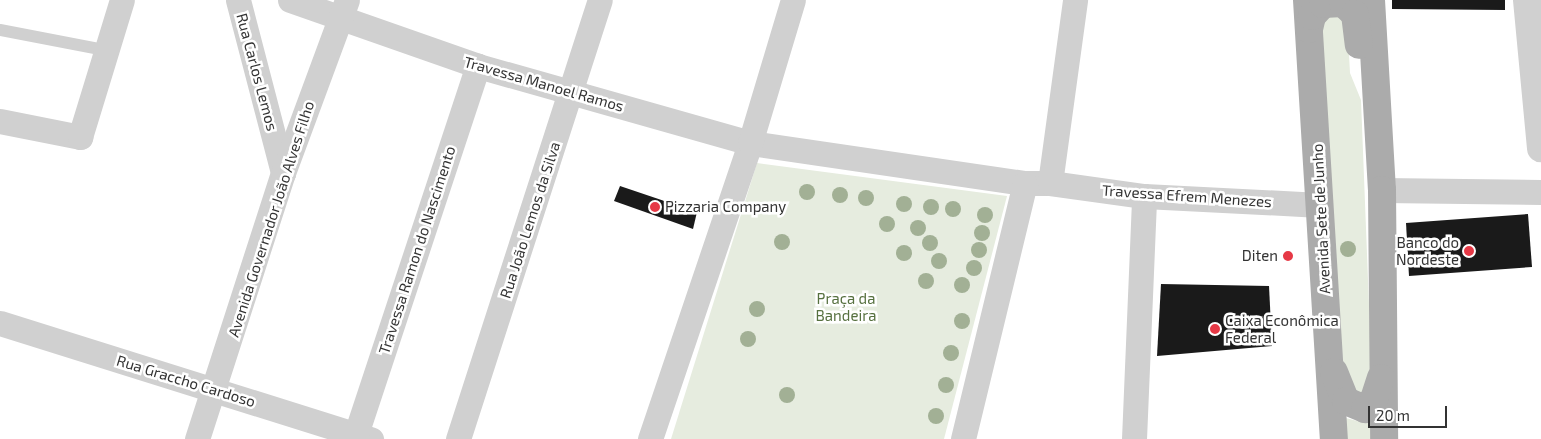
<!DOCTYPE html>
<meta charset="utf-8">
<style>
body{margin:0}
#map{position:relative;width:1541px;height:439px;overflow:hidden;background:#fff;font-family:"Exo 2",sans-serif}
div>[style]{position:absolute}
.green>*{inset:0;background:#e6ecdf}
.building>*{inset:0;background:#1a1a1a}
.service>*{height:12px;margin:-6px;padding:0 6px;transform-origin:6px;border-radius:6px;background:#d0d0d0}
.minor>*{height:25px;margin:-12.5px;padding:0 12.5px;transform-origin:12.5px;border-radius:12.5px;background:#d0d0d0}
.tertiary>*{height:28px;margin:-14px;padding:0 14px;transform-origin:14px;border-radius:14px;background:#d0d0d0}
.primary>*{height:28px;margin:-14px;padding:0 14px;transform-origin:14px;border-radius:14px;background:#ababab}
.trees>*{width:16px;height:16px;margin:-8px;border-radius:50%;background:#a2b095}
.dots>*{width:14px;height:14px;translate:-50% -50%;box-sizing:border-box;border:2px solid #fff;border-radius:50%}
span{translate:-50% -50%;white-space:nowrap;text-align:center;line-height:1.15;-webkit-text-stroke:5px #fff;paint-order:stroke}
.street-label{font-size:15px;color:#333}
.poi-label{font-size:15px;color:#333}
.left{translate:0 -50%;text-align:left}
.right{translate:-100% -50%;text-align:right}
.park-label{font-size:15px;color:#56703f}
.scale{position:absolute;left:1368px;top:406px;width:79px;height:22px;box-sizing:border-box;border:2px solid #333;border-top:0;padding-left:6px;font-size:15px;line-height:18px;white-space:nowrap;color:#333;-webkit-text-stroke:4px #fff;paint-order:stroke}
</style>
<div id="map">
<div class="green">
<div style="clip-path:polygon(1321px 15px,1347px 17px,1350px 73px,1361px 100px,1372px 382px,1358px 397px,1344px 378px,1318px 61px)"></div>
<div style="clip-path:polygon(757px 163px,1007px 196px,944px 439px,671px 439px)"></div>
<div style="clip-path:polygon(1342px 417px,1361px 422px,1375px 420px,1375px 439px,1343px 439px)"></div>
</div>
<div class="building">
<div style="clip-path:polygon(1392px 0,1505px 0,1505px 10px,1392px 9px)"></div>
<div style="clip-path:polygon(620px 186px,697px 212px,693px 229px,614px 201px)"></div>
<div style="clip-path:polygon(1528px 214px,1532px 267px,1409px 276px,1406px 223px)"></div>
<div style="clip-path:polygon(1161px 284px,1269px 286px,1272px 346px,1157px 356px)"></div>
</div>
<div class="service">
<div style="left:0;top:30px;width:107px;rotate:10.8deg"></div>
</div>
<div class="minor">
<div style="left:238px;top:0;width:179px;rotate:75.4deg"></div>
<div style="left:290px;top:0;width:199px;rotate:19.3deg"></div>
<div style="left:478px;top:66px;width:283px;rotate:15.8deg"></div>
<div style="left:750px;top:143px;width:278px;rotate:8.3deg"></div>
<div style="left:1025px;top:183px;width:25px"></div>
<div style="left:1050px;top:183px;width:95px;rotate:7.9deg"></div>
<div style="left:1144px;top:196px;width:176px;rotate:2.9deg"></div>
<div style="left:0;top:121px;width:82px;rotate:11.3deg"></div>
<div style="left:80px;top:137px;width:143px;rotate:-73deg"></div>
<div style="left:1050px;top:183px;width:185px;rotate:-82.2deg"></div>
<div style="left:1382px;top:190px;width:159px;rotate:0.7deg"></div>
<div style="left:0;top:323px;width:389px;rotate:17.4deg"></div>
<div style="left:356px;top:434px;width:388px;rotate:-71.7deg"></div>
<div style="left:197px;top:439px;width:280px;rotate:-72.1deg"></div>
<div style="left:283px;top:173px;width:184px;rotate:-69.7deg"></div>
<div style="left:458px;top:439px;width:461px;rotate:-72.1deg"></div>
<div style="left:650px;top:439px;width:312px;rotate:-71.3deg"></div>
<div style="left:750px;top:143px;width:149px;rotate:-73.3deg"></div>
<div style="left:963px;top:439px;width:263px;rotate:-76.4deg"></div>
<div style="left:1134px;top:439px;width:243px;rotate:-87.6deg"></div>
</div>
<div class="tertiary">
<div style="left:1527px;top:0;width:149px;rotate:84.6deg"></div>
</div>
<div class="primary">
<div style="left:1307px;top:0;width:440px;rotate:86.5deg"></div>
<div style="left:1371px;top:0;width:190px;rotate:86.7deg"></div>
<div style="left:1382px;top:190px;width:249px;rotate:89.5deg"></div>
<div style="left:1309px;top:29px;width:13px;rotate:-77deg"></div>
<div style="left:1312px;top:16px;width:16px;rotate:-47deg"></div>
<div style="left:1323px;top:4px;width:20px;rotate:-3deg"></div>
<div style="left:1343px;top:3px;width:16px;rotate:43deg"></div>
<div style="left:1355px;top:14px;width:31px;rotate:83deg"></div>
<div style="left:1334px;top:372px;width:31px;rotate:68deg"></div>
<div style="left:1346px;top:401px;width:21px;rotate:23deg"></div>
<div style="left:1365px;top:409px;width:13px;rotate:-48deg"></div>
<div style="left:1374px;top:399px;width:22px;rotate:-72deg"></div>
</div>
<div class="trees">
<div style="left:807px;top:192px"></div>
<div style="left:840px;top:195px"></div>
<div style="left:866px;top:198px"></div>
<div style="left:904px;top:204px"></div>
<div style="left:931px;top:207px"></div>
<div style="left:953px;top:209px"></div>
<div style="left:985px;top:215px"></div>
<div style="left:887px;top:224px"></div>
<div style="left:918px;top:228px"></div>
<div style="left:982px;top:233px"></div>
<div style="left:782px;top:242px"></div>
<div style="left:930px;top:243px"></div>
<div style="left:1348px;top:249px"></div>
<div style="left:979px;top:250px"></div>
<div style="left:904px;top:253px"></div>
<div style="left:939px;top:261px"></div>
<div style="left:974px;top:268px"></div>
<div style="left:926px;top:281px"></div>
<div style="left:962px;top:285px"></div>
<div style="left:757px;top:309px"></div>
<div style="left:962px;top:321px"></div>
<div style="left:748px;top:339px"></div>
<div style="left:951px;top:353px"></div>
<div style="left:946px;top:385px"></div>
<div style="left:787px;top:395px"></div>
<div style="left:936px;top:416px"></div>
</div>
<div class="dots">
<div style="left:655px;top:207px;background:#e63946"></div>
<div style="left:1469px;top:251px;background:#e63946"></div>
<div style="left:1288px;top:256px;background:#e63946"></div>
<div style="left:1215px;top:329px;background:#e63946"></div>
</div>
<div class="street-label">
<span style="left:257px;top:72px;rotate:75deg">Rua Carlos Lemos</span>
<span style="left:544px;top:84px;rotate:16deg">Travessa Manoel Ramos</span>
<span style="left:1187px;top:196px;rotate:4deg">Travessa Efrem Menezes</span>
<span style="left:271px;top:219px;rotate:-72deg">Avenida Governador João Alves Filho</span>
<span style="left:1321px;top:219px;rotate:-93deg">Avenida Sete de Junho</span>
<span style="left:530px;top:220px;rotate:-72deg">Rua João Lemos da Silva</span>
<span style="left:417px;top:250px;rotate:-72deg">Travessa Ramon do Nascimento</span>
<span style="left:186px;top:381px;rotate:17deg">Rua Graccho Cardoso</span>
</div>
<div class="poi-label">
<span class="left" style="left:665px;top:207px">Pizzaria Company</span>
<span class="right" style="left:1459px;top:251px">Banco do<br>Nordeste</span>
<span class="right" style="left:1278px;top:256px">Diten</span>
<span class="left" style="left:1225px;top:329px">Caixa Econômica<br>Federal</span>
</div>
<div class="park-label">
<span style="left:846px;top:307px">Praça da<br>Bandeira</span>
</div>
<div class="scale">20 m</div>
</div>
